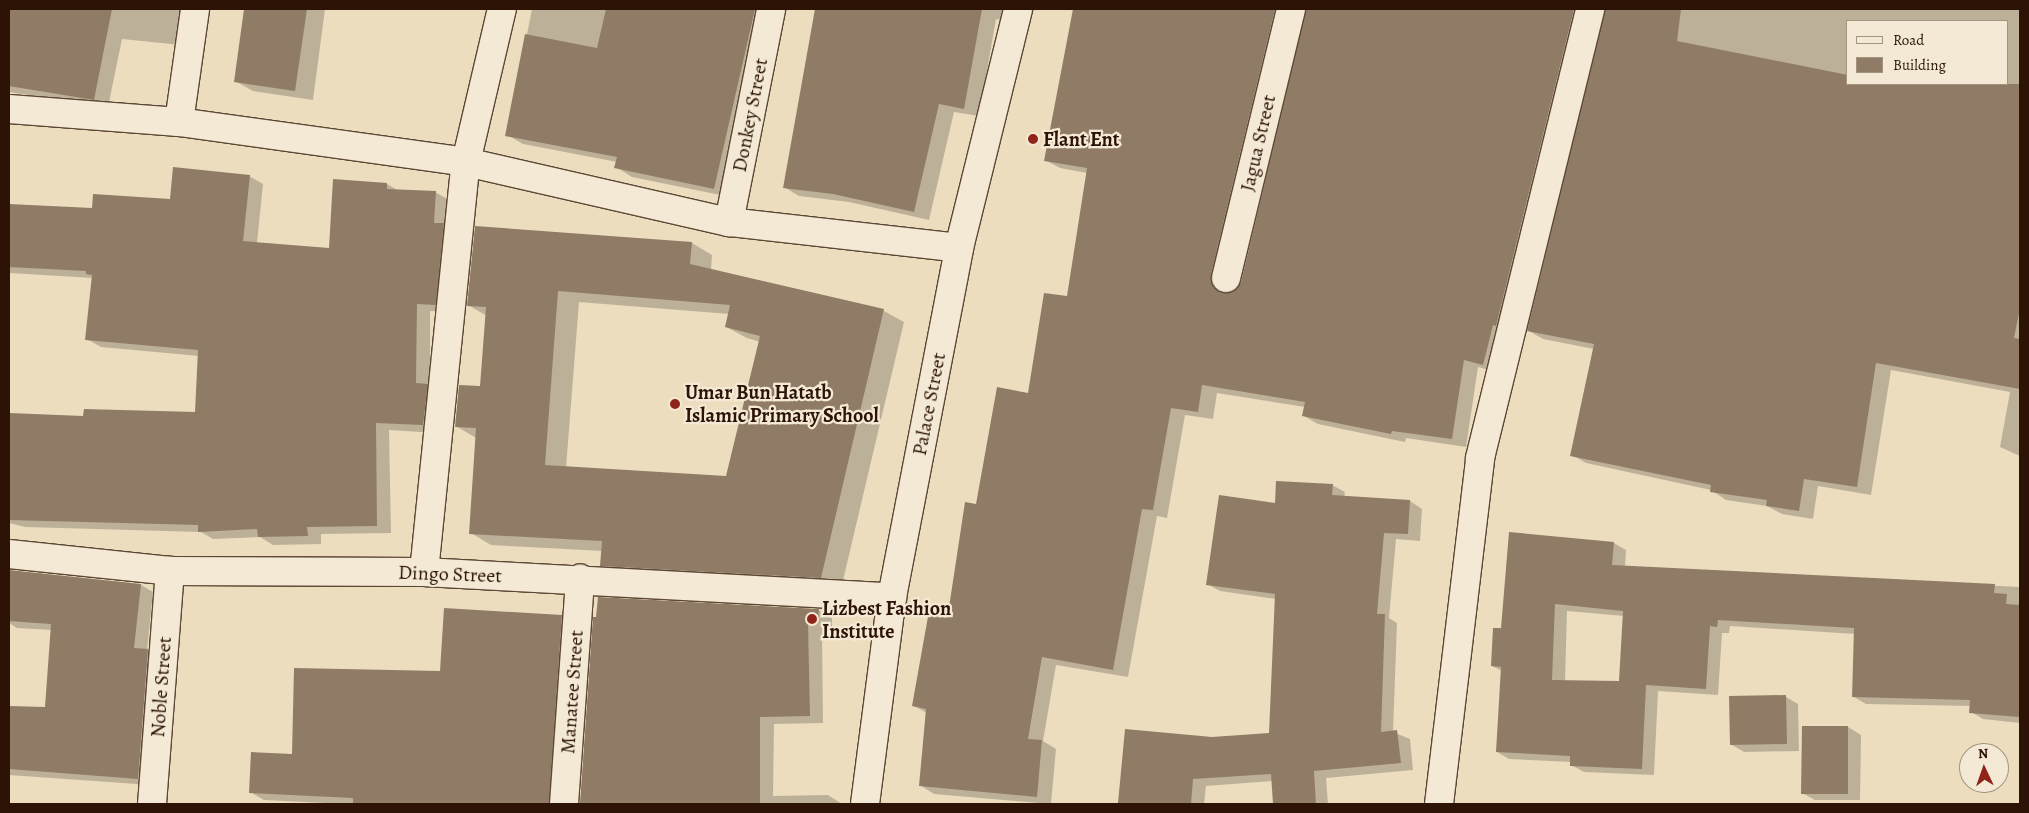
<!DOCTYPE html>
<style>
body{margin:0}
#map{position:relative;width:2029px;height:813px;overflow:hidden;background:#edddbf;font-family:Alegreya,serif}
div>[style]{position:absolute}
.shadow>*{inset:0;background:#0003}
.building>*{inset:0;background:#907c66}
.roads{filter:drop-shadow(1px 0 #5c4634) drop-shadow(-1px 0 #5c4634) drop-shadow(0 1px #5c4634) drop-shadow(0 -1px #5c4634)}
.street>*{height:28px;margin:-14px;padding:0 14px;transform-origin:14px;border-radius:14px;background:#f3e9d5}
.dots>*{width:14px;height:14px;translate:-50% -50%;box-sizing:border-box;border:2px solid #f3e9d5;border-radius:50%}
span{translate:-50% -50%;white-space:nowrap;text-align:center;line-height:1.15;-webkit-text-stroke:4.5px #f3e9d5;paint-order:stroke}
.street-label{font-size:20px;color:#2c1305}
.poi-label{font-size:20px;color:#2c1305;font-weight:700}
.left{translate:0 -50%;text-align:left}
.frame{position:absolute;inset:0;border:10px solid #2c1305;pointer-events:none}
.legend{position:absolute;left:1846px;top:20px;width:162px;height:65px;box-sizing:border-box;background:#f3e9d5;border:1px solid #a39382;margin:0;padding:6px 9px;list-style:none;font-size:15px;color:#2c1305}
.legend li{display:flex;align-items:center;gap:10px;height:25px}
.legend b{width:25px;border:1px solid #a39382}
.north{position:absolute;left:1959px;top:743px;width:50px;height:50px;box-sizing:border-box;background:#f3e9d5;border:1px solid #a39382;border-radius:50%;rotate:357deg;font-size:14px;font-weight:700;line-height:20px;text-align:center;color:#2c1305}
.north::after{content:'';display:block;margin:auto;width:18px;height:22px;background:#8f2418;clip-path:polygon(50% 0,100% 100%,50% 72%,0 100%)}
</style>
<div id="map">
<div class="shadow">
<div style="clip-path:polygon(9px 9px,185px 9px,181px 45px,122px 39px,108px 107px,9px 92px)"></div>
<div style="clip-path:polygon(246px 9px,325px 9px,313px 100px,253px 91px,235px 81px)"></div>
<div style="clip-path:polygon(532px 9px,773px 9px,730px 197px,632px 177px,616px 167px,617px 162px,523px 144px,507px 135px)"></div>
<div style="clip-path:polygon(816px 9px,1009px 9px,1007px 21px,996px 19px,979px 116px,954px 112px,929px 220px,849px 202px,799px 196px,784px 187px)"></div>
<div style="clip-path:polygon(1079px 9px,1295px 9px,1225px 283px,1226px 292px,1231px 294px,1242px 282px,1307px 9px,1594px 9px,1497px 372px,1478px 367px,1466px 447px,1406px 438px,1405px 442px,1318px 424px,1304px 416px,1305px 407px,1217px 393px,1213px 419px,1185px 415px,1167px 518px,1157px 516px,1128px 677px,1056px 665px,1043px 741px,1056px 749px,1051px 804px,934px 794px,920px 785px,927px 713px,914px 706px,949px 615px,977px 505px,1029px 395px,1068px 298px,1087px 173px,1060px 168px,1045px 160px)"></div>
<div style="clip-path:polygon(evenodd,1605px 9px,2020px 9px,2020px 456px,2000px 447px,2010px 392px,1891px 370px,1871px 495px,1818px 486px,1813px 519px,1782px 514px,1767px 506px,1726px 500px,1711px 490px,1586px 463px,1572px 455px,1594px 349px,1543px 339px,1529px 331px,1605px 9px,1848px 21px,2008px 21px,2008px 84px,1848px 84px,1848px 21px)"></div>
<div style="clip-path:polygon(249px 176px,263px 184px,257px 243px,331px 249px,334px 181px,387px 184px,399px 191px,435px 192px,449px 200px,449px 312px,430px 311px,430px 386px,437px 433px,389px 430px,391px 533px,321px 534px,321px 544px,273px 545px,260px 537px,213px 539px,201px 532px,25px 527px,9px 523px,9px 414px,85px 418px,196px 413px,199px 356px,101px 347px,87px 339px,93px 278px,9px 273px,9px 205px,93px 209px,171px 201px)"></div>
<div style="clip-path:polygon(evenodd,692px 243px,712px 255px,711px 270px,884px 311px,904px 322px,841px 589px,622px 577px,602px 565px,603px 551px,491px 545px,471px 533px,476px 438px,456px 426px,481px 388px,487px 316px,468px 305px,692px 243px,579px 302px,729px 314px,726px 327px,747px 338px,760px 342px,727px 477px,566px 468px,579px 302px)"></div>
<div style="clip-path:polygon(1332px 485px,1345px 492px,1344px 497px,1410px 501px,1422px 509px,1420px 541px,1396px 539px,1389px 618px,1397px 623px,1393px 732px,1410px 739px,1413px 770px,1326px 778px,1328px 804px,1274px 804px,1273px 781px,1206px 786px,1204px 804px,1119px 803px,1126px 731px,1212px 738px,1270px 734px,1276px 599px,1220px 591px,1207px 584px,1276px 504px)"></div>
<div style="clip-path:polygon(evenodd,1511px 534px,1614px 543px,1626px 550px,1625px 567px,2020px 587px,2020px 723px,1983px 719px,1971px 712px,1971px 706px,1866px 704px,1854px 697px,1855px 634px,1730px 626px,1729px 633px,1722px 633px,1718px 695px,1658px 691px,1654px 775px,1584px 772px,1571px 765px,1571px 762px,1509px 759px,1497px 752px,1502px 671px,1492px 666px,1502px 629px,1511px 534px,1567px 611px,1624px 616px,1620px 682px,1565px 681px,1567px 611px)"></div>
<div style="clip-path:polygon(9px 571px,141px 585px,153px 592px,147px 650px,160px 658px,151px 785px,9px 775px,9px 708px,46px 709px,52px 630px,17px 628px,9px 623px)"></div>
<div style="clip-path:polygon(818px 610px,832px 618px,832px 631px,822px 630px,823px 723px,774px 724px,773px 796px,828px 795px,842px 804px,581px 804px,594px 618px)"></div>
<div style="clip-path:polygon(561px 616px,575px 624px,563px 804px,346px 804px,264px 800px,250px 792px,293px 755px,441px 672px)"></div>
<div style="clip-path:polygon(1786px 697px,1798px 704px,1799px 751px,1744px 752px,1732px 745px)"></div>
<div style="clip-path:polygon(1848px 727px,1861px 735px,1860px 800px,1815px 800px,1802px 793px)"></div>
</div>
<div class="building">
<div style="clip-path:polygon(9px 9px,112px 9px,94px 100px,9px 86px)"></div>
<div style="clip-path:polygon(244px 9px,307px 9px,295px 91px,234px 82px)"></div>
<div style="clip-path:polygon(606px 9px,755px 9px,714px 189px,614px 168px,617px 157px,505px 136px,525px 34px,597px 48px)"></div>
<div style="clip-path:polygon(815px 9px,982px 9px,964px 109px,939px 104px,914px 212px,833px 194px,783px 188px)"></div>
<div style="clip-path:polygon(1073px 9px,1275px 9px,1211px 274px,1215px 289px,1223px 293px,1237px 289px,1241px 282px,1306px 9px,1574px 9px,1496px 326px,1493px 325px,1483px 365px,1464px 360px,1452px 439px,1392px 431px,1391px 434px,1302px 416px,1305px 402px,1202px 385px,1198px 412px,1171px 408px,1153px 510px,1142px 509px,1113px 670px,1042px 657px,1028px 739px,1042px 740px,1037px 797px,919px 786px,926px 709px,912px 706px,929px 611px,948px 614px,965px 502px,976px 504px,997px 387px,1028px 393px,1044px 293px,1067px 296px,1087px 168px,1044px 161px)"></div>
<div style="clip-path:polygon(1605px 9px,1681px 9px,1677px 41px,1848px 75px,1848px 84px,2020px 84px,2020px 308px,2014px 338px,2020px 339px,2020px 389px,1876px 363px,1857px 487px,1804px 479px,1799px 511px,1766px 506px,1767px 500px,1710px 492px,1711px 485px,1570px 456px,1594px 344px,1527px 331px)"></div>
<div style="clip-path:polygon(173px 167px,250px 175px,243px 241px,329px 248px,333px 179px,387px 183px,387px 189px,436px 191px,434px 223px,444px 223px,436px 305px,417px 304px,416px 383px,428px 384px,423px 425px,376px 423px,377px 526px,307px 527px,308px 536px,258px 537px,257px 529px,198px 532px,198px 525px,9px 520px,9px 413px,83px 416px,84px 409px,195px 412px,198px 350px,85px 340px,92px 275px,86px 274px,86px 271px,9px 267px,9px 204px,92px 208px,93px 194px,170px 199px)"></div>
<div style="clip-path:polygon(evenodd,475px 226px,692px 242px,690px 264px,884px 309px,821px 578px,600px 566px,602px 541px,469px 534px,476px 428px,455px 427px,459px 385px,480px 386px,486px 307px,467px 306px,475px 226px,558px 291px,730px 305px,725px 327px,760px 336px,726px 476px,545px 465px,558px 291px)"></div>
<div style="clip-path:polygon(1276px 481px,1333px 484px,1332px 495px,1410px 500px,1408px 534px,1384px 533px,1377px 614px,1385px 614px,1381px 732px,1397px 730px,1401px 763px,1314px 771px,1316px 804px,1273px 804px,1271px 774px,1193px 779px,1191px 804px,1118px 803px,1125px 729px,1212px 737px,1269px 733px,1275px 594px,1206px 585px,1219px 495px,1275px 503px)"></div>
<div style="clip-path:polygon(evenodd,1509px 532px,1614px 542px,1612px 565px,1995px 584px,1994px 593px,2007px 594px,2006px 604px,2020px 605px,2020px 717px,1969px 713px,1970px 700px,1852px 697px,1854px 628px,1718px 620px,1717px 627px,1710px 626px,1706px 689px,1646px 685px,1642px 769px,1570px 766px,1570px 756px,1496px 752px,1501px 667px,1491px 666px,1493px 628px,1501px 628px,1509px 532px,1555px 604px,1623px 611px,1619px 681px,1552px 680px,1555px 604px)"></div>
<div style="clip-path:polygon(9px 570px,141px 584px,134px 648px,148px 649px,138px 779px,9px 769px,9px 706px,45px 707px,51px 624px,9px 621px)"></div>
<div style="clip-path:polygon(598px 597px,819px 609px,818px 623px,808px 623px,810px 716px,760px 717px,760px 804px,580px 804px,593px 617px,596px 617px)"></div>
<div style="clip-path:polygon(444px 608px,562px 615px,549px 804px,353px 804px,353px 798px,249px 793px,251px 752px,292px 754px,294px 668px,440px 671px)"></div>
<div style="clip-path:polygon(1786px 695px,1787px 744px,1730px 745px,1729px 696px)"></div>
<div style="clip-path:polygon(1802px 726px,1848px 726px,1848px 794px,1801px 794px)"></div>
</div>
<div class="roads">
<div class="street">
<div style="left:9px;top:109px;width:170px;rotate:4.4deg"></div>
<div style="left:179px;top:122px;width:290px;rotate:7.9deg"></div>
<div style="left:466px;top:162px;width:270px;rotate:12.9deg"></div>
<div style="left:729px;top:222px;width:231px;rotate:6.4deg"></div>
<div style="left:179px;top:122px;width:114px;rotate:-81.9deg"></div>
<div style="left:729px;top:222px;width:217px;rotate:-78.8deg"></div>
<div style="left:1226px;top:278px;width:277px;rotate:-76.4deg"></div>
<div style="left:9px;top:554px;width:162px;rotate:6deg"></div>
<div style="left:170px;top:571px;width:254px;rotate:0.2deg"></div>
<div style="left:424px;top:572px;width:469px;rotate:3.1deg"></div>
<div style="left:424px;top:572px;width:412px;rotate:-84.2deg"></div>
<div style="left:466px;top:162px;width:157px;rotate:-76.8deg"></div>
<div style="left:152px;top:804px;width:234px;rotate:-85.6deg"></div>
<div style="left:564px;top:804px;width:226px;rotate:-85.9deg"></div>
<div style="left:865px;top:804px;width:209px;rotate:-82.6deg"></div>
<div style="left:892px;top:597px;width:355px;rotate:-79.1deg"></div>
<div style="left:959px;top:248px;width:246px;rotate:-76.1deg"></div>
<div style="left:1439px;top:804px;width:348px;rotate:-83.2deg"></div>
<div style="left:1480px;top:458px;width:462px;rotate:-76.2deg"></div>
</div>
</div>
<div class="dots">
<div style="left:1033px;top:139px;background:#8f2418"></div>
<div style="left:675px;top:404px;background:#8f2418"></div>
<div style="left:812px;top:619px;background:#8f2418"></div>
</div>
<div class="street-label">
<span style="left:750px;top:115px;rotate:-79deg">Donkey Street</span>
<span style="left:1258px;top:143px;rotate:-77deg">Jagua Street</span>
<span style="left:929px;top:404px;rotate:-79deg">Palace Street</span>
<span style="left:450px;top:574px;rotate:2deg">Dingo Street</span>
<span style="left:161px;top:687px;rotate:-86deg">Noble Street</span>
<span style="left:572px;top:692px;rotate:-86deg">Manatee Street</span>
</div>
<div class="poi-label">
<span class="left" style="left:1043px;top:139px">Flant Ent</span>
<span class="left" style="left:685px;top:404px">Umar Bun Hatatb<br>Islamic Primary School</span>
<span class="left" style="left:822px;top:620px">Lizbest Fashion<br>Institute</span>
</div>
<div class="frame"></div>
<ul class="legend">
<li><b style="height:6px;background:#f3e9d5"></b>Road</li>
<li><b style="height:14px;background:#907c66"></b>Building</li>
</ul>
<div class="north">N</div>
</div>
